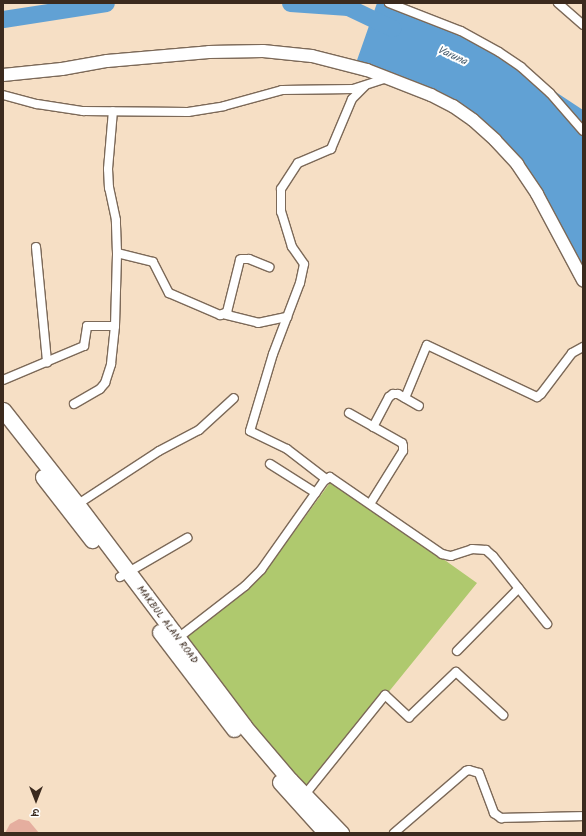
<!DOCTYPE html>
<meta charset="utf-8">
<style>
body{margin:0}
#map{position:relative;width:586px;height:836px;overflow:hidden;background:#f6dfc5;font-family:Kalam,"Playpen Sans Deva",sans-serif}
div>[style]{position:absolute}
.green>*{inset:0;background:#afc96e}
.water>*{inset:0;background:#61a1d4}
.river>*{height:17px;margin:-8.5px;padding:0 8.5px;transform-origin:8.5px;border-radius:8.5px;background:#61a1d4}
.building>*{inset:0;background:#e5ae9f}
.roads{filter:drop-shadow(1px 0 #7c6958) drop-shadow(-1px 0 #7c6958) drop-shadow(0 1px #7c6958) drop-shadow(0 -1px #7c6958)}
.street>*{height:8px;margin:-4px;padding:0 4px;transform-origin:4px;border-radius:4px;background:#fff}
.secondary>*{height:12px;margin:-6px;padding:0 6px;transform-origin:6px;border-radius:6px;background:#fff}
.highway>*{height:15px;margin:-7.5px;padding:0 7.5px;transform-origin:7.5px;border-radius:7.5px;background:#fff}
span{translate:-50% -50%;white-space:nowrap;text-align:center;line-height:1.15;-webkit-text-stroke:4px #fff;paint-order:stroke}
.street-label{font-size:10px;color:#3b2a1e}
.water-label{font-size:11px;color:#4c6070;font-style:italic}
.frame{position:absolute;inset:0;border:4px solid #3b2a1e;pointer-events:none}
.north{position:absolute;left:16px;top:780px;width:40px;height:40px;-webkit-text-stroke:3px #fff;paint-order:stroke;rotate:180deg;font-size:11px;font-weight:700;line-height:16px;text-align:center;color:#3b2a1e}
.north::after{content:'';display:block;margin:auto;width:14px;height:18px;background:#3b2a1e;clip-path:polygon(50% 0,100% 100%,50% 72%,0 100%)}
</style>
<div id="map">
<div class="green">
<div style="clip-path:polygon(332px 480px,477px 583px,301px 800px,181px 640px,267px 569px)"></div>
</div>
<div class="water">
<div style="clip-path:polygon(377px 3px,403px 3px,450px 22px,583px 110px,583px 283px,529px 176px,450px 100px,356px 63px)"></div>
</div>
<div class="river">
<div style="left:290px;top:3px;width:58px;rotate:3.9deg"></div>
<div style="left:348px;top:7px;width:49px;rotate:25.5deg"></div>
<div style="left:3px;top:19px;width:104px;rotate:-8.8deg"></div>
</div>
<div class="building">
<div style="clip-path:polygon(19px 819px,29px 821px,39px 833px,5px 833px,10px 824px)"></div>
</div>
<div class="roads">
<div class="street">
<div style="left:389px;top:3px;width:77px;rotate:21.3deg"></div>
<div style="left:461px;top:31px;width:43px;rotate:28.9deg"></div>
<div style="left:499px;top:52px;width:27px;rotate:34deg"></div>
<div style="left:521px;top:67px;width:39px;rotate:42deg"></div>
<div style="left:550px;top:93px;width:50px;rotate:49deg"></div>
<div style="left:558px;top:3px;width:33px;rotate:41deg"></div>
<div style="left:3px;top:95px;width:35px;rotate:15deg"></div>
<div style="left:37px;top:104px;width:47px;rotate:8.7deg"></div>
<div style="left:83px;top:111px;width:105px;rotate:0.5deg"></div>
<div style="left:188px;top:112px;width:36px;rotate:-9deg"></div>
<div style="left:224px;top:106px;width:60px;rotate:-15.4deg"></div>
<div style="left:282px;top:90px;width:71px;rotate:-0.8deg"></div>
<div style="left:353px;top:89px;width:35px;rotate:-18deg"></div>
<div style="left:36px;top:247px;width:116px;rotate:84.5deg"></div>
<div style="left:117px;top:253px;width:37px;rotate:14deg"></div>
<div style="left:153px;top:262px;width:35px;rotate:63deg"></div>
<div style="left:169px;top:293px;width:56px;rotate:23.3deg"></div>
<div style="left:220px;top:315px;width:8px;rotate:-23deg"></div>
<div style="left:227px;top:312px;width:54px;rotate:-76deg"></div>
<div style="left:240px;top:260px;width:2px;rotate:-27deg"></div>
<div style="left:242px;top:259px;width:7px"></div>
<div style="left:249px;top:259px;width:22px;rotate:22deg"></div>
<div style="left:223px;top:314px;width:36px;rotate:14deg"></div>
<div style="left:258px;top:323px;width:30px;rotate:-12deg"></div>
<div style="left:3px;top:380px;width:88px;rotate:-22.8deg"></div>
<div style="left:84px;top:346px;width:20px;rotate:-81deg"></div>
<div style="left:87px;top:326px;width:28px"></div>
<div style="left:405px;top:398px;width:57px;rotate:-67.5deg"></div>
<div style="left:427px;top:345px;width:122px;rotate:25.3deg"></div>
<div style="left:537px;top:397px;width:5px;rotate:-37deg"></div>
<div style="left:541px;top:394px;width:51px;rotate:-52.9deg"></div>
<div style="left:572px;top:353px;width:13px;rotate:-29deg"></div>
<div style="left:74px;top:404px;width:30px;rotate:-30deg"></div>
<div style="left:100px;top:389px;width:8px;rotate:-50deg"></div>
<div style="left:105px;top:383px;width:20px;rotate:-72deg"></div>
<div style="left:111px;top:364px;width:38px;rotate:-84deg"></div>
<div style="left:115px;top:326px;width:73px;rotate:-88.4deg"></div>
<div style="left:117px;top:253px;width:33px;rotate:-92deg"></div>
<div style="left:116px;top:220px;width:33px;rotate:-102deg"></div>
<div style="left:109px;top:188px;width:19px;rotate:-93deg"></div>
<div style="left:108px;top:169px;width:58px;rotate:-85.1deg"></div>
<div style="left:349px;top:413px;width:61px;rotate:29.5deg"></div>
<div style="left:402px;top:443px;width:3px;rotate:72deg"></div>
<div style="left:403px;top:446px;width:5px;rotate:90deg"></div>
<div style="left:403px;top:451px;width:62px;rotate:121.9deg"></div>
<div style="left:373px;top:427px;width:34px;rotate:-62deg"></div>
<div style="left:389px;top:397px;width:5px;rotate:-37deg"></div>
<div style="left:393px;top:394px;width:5px"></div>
<div style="left:398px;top:394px;width:24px;rotate:30deg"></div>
<div style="left:270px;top:464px;width:54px;rotate:32.2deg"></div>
<div style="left:326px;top:479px;width:49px;rotate:-142.4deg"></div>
<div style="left:287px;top:449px;width:41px;rotate:-154.1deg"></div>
<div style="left:250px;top:431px;width:80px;rotate:-73.4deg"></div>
<div style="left:273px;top:354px;width:76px;rotate:-69.2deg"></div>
<div style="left:300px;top:283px;width:19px;rotate:-78deg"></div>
<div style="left:304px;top:264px;width:21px;rotate:-125deg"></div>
<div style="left:292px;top:247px;width:37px;rotate:-107deg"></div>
<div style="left:281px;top:212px;width:23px;rotate:-90deg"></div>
<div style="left:281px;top:189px;width:31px;rotate:-57deg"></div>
<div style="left:298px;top:163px;width:36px;rotate:-23deg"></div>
<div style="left:331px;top:149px;width:54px;rotate:-67.2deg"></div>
<div style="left:352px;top:99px;width:18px;rotate:-45deg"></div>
<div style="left:75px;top:506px;width:100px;rotate:-33.2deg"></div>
<div style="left:159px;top:451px;width:45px;rotate:-27.7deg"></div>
<div style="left:199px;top:430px;width:47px;rotate:-42.4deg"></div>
<div style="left:120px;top:577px;width:78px;rotate:-30.2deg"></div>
<div style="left:178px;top:638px;width:85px;rotate:-37.8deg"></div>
<div style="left:245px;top:586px;width:23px;rotate:-45deg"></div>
<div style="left:261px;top:570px;width:109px;rotate:-54.7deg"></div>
<div style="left:324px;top:481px;width:7px;rotate:-34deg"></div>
<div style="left:330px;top:477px;width:136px;rotate:34.5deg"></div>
<div style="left:442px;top:554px;width:9px;rotate:13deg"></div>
<div style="left:451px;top:556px;width:22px;rotate:-18deg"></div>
<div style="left:472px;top:549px;width:14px;rotate:4deg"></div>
<div style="left:486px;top:550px;width:9px;rotate:41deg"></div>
<div style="left:493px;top:556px;width:87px;rotate:51.5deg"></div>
<div style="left:457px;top:651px;width:88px;rotate:-45.5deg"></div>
<div style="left:303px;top:797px;width:131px;rotate:-51.2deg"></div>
<div style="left:385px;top:695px;width:33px;rotate:43deg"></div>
<div style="left:409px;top:717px;width:65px;rotate:-43.8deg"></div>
<div style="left:456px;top:672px;width:64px;rotate:42.5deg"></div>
<div style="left:394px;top:833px;width:95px;rotate:-40.7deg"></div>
<div style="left:466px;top:771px;width:3px;rotate:-18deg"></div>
<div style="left:469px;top:770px;width:10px;rotate:17deg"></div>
<div style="left:479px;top:773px;width:43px;rotate:69.4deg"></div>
<div style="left:494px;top:813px;width:9px;rotate:36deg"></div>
<div style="left:501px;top:818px;width:82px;rotate:-1.4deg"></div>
</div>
<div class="secondary">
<div style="left:3px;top:75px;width:59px;rotate:-5.8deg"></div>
<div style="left:62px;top:69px;width:46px;rotate:-10.1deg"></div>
<div style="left:107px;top:61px;width:102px;rotate:-5deg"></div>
<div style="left:209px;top:52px;width:54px;rotate:-1.1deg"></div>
<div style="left:263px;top:51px;width:49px;rotate:5.8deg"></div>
<div style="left:312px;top:56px;width:57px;rotate:14.3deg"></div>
<div style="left:367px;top:70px;width:69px;rotate:21.3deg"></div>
<div style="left:431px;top:95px;width:25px;rotate:27deg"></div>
<div style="left:453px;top:106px;width:24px;rotate:35deg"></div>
<div style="left:473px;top:120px;width:30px;rotate:42deg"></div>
<div style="left:495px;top:140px;width:33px;rotate:47deg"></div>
<div style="left:517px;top:164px;width:36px;rotate:56deg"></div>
<div style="left:537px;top:194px;width:98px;rotate:61.9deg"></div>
</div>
<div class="highway">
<div style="left:3px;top:410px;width:120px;rotate:51.8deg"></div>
<div style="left:77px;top:504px;width:278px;rotate:53deg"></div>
<div style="left:244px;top:726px;width:71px;rotate:49.6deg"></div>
<div style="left:290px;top:780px;width:74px;rotate:46.1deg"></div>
<div style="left:43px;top:477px;width:80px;rotate:52.1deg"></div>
<div style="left:160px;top:632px;width:122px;rotate:52.7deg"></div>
<div style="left:280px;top:782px;width:69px;rotate:48deg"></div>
</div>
</div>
<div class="street-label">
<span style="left:167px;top:625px;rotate:53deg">MAKBUL ALAN ROAD</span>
</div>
<div class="water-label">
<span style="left:452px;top:56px;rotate:25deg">Varuna</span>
</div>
<div class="frame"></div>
<div class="north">उ</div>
</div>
